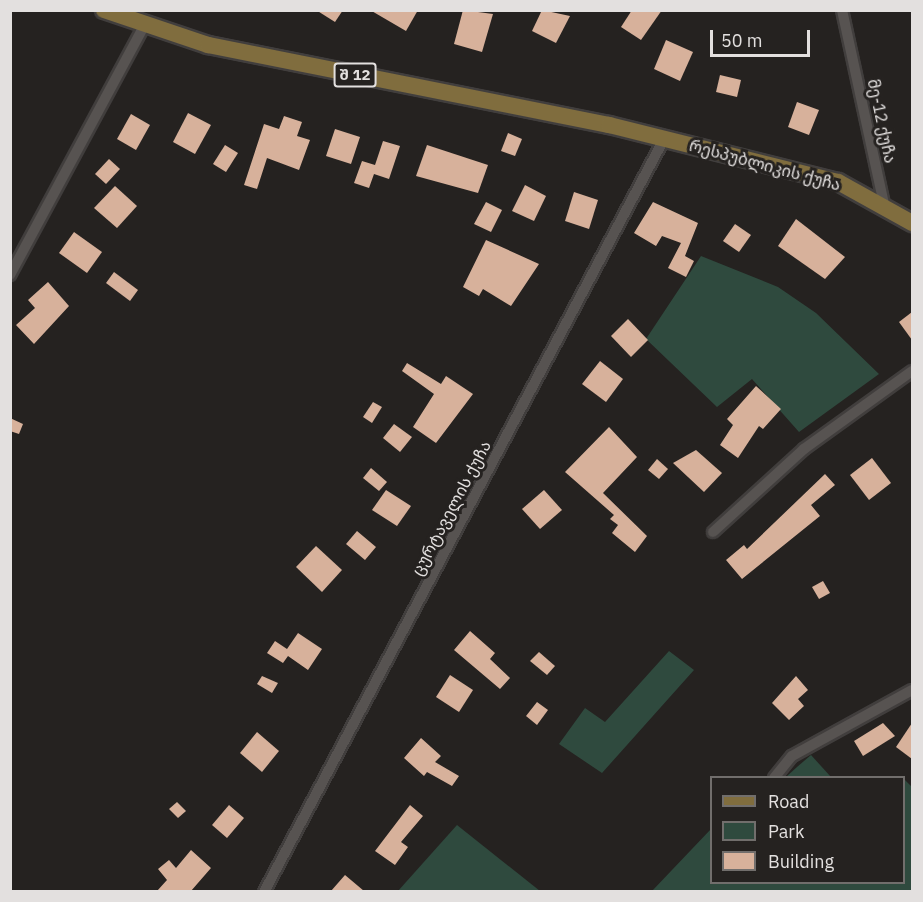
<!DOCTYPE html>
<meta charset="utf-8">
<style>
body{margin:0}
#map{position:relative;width:923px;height:902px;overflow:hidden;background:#252220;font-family:"IBM Plex Sans","Noto Sans Georgian",sans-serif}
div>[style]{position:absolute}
.green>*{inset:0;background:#2f4a3e}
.building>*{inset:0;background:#d7b19b}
.roads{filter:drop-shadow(2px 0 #413e3d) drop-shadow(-2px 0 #413e3d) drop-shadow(0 2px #413e3d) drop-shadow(0 -2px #413e3d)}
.street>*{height:10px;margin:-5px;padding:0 5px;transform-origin:5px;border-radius:5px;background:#575351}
.primary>*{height:16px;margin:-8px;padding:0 8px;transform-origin:8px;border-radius:8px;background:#806d3e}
span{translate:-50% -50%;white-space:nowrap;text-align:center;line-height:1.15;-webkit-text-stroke:6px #252220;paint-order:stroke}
.shield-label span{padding:2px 4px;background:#252220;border:2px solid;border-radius:4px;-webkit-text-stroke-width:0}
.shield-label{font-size:15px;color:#e3e0df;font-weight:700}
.street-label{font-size:16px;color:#e3e0df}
.frame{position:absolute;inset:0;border:12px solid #e3e0df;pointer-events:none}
.legend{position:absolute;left:710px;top:776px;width:195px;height:108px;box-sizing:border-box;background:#252220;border:2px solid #716e6c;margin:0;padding:8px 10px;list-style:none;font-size:18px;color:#e3e0df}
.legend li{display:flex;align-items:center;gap:12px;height:30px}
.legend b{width:30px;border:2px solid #716e6c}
.scale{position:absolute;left:710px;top:30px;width:100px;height:27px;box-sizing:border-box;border:3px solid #e3e0df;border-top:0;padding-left:8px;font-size:18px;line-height:21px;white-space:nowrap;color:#e3e0df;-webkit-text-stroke:4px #252220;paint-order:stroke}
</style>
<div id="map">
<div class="green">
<div style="clip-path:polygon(701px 256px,778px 287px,816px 313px,879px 374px,799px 432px,752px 379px,717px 407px,646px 339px)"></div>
<div style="clip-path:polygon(669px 651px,694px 670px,602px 773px,559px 744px,585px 708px,605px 722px)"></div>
<div style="clip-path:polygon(811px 755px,831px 777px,786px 777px,797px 767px)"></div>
<div style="clip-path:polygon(905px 780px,912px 787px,912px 891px,652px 891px,711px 829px,712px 882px,904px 882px)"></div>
<div style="clip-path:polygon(457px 825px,540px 891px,398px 891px)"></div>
</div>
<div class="building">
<div style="clip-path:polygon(316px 10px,343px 10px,335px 22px)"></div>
<div style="clip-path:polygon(370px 10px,418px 10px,406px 31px)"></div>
<div style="clip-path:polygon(463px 10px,493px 14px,482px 52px,454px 44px)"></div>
<div style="clip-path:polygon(542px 10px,570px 16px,556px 43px,532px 31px)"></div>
<div style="clip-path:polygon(632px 10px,662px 10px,641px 40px,621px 27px)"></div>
<div style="clip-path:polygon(666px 40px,693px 52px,680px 81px,654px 69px)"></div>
<div style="clip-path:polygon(720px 75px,741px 80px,737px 97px,716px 92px)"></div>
<div style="clip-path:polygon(797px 102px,819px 110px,809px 135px,788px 127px)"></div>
<div style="clip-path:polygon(188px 113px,211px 125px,195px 154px,173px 142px)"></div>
<div style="clip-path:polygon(131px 114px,150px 125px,136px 150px,117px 139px)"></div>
<div style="clip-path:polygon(284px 116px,302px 122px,297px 136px,310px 140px,299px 170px,267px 158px,257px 189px,244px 185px,264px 124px,279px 129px)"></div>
<div style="clip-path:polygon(335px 129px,360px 137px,351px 164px,326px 156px)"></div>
<div style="clip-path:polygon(508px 133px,522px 139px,515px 156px,501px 151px)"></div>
<div style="clip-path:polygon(383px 141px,400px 146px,389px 179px,374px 174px,369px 188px,354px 183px,362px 161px,375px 165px)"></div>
<div style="clip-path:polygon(225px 145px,238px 153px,226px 172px,213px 164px)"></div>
<div style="clip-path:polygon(427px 145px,488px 165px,478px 193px,416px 176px)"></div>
<div style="clip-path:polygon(109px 159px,120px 169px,106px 184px,95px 174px)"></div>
<div style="clip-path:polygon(525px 185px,546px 196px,534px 221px,512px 211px)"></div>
<div style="clip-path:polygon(115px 186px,137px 206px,117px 228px,94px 208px)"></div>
<div style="clip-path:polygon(574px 192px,598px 200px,589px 229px,565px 221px)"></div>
<div style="clip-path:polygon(486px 202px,502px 210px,491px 232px,474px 224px)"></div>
<div style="clip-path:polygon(653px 202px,698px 223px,685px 256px,694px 261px,686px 277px,668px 268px,681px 243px,662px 236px,656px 246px,634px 233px)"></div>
<div style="clip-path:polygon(796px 219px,845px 257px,825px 279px,778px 246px)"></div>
<div style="clip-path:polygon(735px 224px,751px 235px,739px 252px,723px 241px)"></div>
<div style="clip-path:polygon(74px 232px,102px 252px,87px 273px,59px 253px)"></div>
<div style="clip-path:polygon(486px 240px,539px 264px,511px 306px,483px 289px,479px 296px,463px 287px)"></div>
<div style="clip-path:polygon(114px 272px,138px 290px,130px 301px,106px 283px)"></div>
<div style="clip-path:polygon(48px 282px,69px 306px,34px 344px,16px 325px,35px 308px,28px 300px)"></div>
<div style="clip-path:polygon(912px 312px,912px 340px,899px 322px)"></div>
<div style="clip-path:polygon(628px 319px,648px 340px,631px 357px,611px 336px)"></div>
<div style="clip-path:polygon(600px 361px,623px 379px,606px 402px,582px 384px)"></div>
<div style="clip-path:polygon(407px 363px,441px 384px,446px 376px,473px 394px,436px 443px,413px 427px,434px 394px,402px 371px)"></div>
<div style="clip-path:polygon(756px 386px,781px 409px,763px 429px,759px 426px,738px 458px,720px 445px,733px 425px,727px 419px)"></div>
<div style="clip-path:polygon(373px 402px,382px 407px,372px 423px,363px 417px)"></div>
<div style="clip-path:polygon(10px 418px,23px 424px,19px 434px,10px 431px)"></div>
<div style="clip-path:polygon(394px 424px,412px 437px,400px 452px,383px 438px)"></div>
<div style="clip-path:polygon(609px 427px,637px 457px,603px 493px,647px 536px,635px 552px,612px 533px,618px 525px,610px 519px,614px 515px,565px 472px)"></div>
<div style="clip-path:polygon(696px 450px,722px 473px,704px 492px,673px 463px)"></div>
<div style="clip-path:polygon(872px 458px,891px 483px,869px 500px,850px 475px)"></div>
<div style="clip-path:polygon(657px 459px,668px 469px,659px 479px,648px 470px)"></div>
<div style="clip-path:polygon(371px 468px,387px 482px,379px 491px,363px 478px)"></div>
<div style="clip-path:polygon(825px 474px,835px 485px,811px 505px,820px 516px,742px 579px,726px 560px,744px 545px,747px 549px)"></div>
<div style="clip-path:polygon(386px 490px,411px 506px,397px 526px,372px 510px)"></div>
<div style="clip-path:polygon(544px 490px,562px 510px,540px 529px,522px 509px)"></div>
<div style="clip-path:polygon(357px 531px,376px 547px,365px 560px,346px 544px)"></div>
<div style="clip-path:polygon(316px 546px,342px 570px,322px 592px,296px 567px)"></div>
<div style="clip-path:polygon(823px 581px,830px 593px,819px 599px,812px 587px)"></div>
<div style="clip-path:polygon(470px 631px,495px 653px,490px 659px,510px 678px,500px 689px,454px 650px)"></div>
<div style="clip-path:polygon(298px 633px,322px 649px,308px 670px,288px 656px,283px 663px,267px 653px,275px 641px,287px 649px)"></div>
<div style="clip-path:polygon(539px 652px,555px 666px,547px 675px,530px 661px)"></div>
<div style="clip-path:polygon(450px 675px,473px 690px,459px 712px,436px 697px)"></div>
<div style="clip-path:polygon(262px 676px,278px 683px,272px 693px,257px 684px)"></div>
<div style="clip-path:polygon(796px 676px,808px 690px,798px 699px,804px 706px,789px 720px,772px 703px)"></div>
<div style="clip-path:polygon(537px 702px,548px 710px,537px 725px,526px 716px)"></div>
<div style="clip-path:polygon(883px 723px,895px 736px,863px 756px,854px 741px)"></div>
<div style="clip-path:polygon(912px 723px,912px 759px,896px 747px)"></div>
<div style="clip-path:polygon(257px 732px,279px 751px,262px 772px,240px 753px)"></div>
<div style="clip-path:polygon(421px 738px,441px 756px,435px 762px,459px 776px,452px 786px,427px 772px,424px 776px,404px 758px)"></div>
<div style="clip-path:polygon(177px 802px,186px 811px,178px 818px,169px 809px)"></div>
<div style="clip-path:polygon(229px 805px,244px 818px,227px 838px,212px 825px)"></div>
<div style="clip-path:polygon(410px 805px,423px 816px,401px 842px,408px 847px,395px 865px,375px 851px)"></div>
<div style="clip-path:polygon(191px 850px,211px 868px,191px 891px,157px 891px,167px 880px,158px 869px,169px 860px,176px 868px)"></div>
<div style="clip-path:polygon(345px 875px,364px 891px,331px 891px)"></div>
</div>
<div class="roads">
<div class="street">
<div style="left:842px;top:10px;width:198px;rotate:77.8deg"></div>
<div style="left:10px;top:275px;width:285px;rotate:-61.7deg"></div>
<div style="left:713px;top:532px;width:123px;rotate:-42.4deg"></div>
<div style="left:804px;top:449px;width:133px;rotate:-35.8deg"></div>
<div style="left:774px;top:778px;width:28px;rotate:-51deg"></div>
<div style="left:792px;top:756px;width:137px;rotate:-28.8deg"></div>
<div style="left:264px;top:892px;width:853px;rotate:-62.02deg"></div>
</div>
<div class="primary">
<div style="left:104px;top:10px;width:110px;rotate:18.6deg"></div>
<div style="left:208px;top:45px;width:409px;rotate:11.3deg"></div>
<div style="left:609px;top:125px;width:236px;rotate:14deg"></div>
<div style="left:838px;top:182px;width:85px;rotate:29deg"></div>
</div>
</div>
<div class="shield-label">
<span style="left:355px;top:75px">შ 12</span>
</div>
<div class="street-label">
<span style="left:882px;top:121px;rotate:78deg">მე-12 ქუჩა</span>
<span style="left:765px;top:165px;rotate:15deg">რესპუბლიკის ქუჩა</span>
<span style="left:451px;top:508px;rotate:-62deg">ცურტაველის ქუჩა</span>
</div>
<div class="frame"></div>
<ul class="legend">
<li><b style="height:8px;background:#806d3e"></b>Road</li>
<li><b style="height:16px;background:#2f4a3e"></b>Park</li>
<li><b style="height:16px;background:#d7b19b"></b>Building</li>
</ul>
<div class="scale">50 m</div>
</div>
